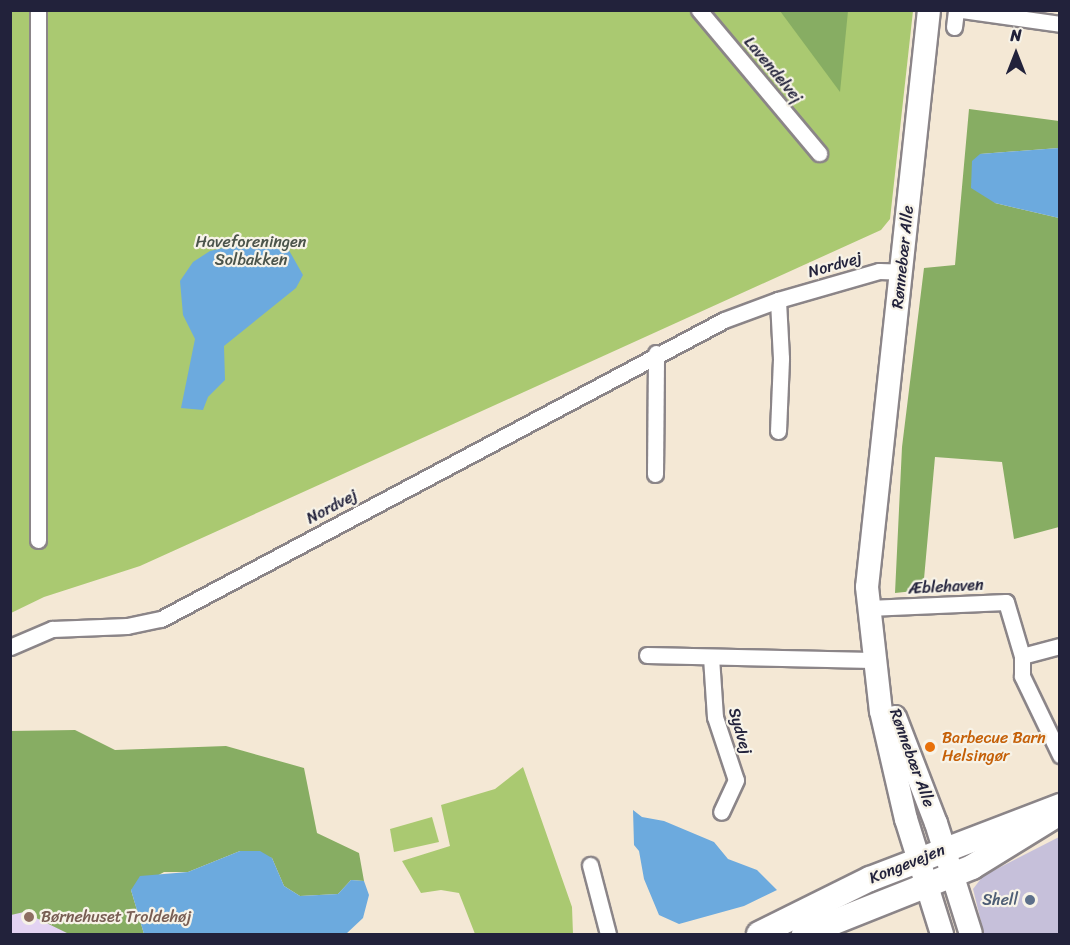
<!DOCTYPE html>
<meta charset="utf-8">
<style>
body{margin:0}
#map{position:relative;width:1070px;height:945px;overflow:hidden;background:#f4e8d5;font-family:Sriracha,sans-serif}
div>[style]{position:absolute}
.built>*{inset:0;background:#e3d3f2}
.industrial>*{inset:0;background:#c6c0da}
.green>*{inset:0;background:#aac971}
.forest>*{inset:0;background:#87ad63}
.water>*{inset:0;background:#6caade}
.roads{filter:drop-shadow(2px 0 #8b8588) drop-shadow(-2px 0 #8b8588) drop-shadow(0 2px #8b8588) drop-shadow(0 -2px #8b8588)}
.street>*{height:15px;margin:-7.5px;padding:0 7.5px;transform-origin:7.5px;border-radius:7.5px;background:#fff}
.secondary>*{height:22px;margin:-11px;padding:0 11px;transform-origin:11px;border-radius:11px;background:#fff}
.primary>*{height:24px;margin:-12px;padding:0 12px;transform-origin:12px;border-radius:12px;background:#fff}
.dots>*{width:16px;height:16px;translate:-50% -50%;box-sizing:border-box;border:3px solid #f7f3e8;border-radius:50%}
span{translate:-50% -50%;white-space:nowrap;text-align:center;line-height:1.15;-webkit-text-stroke:4.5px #f7f3e8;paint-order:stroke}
.street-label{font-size:16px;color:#22223b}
.park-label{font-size:16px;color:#4b544b}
.food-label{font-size:16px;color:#c56008}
.left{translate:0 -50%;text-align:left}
.service-label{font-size:16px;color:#4e5e75}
.right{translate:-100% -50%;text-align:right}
.education-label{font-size:16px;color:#785e54}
.frame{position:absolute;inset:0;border:12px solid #22223b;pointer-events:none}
.north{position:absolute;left:986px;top:24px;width:60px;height:60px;-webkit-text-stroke:4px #f7f3e8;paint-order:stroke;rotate:0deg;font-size:16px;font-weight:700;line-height:24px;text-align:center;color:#22223b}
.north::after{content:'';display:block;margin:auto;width:21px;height:27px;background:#22223b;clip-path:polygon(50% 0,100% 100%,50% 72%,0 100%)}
</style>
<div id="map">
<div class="built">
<div style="clip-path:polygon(11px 899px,86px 934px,11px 934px)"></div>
</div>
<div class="industrial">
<div style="clip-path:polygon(1059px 837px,1059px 934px,984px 934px,973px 889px,983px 876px)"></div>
</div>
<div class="green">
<div style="clip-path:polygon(10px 11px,913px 11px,890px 219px,881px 230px,140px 566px,44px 597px,11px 613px)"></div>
<div style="clip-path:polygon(523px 767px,572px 907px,573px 934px,475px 934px,459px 893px,441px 890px,421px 893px,402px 861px,450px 846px,441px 805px,495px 789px)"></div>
<div style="clip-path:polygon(432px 817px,439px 842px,394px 852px,390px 829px)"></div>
</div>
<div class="forest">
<div style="clip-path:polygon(780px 11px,848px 11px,840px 92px)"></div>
<div style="clip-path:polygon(969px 109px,1059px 121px,1059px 148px,980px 154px,995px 203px,1059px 218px,1059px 527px,1014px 539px,1002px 462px,935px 457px,923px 590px,895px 593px,902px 447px,924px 268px,955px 265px)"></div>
<div style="clip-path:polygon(75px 730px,115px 750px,226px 746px,304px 768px,317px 833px,359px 853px,364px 881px,351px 880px,338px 894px,300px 896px,284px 886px,272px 858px,240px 851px,188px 872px,164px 872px,131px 890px,144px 934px,69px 934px,24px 912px,11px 915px,10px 731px)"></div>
</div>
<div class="water">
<div style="clip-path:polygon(1059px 148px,1059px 218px,995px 203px,971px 188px,972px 161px,980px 154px)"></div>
<div style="clip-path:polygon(235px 245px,286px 245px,303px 275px,296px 288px,224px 346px,225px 380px,208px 397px,203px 410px,181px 408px,195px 339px,183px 315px,180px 281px,193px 262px,210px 251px)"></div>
<div style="clip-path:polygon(633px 810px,642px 817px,664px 821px,714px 842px,728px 859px,757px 870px,777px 890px,744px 906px,679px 924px,659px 915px,644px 879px,639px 851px,634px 845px)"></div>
<div style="clip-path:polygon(240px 851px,260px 851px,272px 858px,284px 886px,300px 896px,338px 894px,351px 880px,364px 881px,369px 895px,363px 918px,346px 934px,144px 934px,131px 890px,140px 876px,188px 872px)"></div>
</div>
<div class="roads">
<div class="street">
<div style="left:38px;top:10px;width:530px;rotate:90deg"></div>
<div style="left:699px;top:10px;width:187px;rotate:50deg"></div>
<div style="left:962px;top:10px;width:99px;rotate:8.1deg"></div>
<div style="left:954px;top:27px;width:17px;rotate:-83deg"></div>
<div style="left:778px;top:431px;width:73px;rotate:-87.6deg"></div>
<div style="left:781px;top:358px;width:58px;rotate:-93deg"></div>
<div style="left:655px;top:474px;width:121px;rotate:-89.5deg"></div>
<div style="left:868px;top:608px;width:138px;rotate:-2.5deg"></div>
<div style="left:1006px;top:602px;width:56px;rotate:73.5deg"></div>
<div style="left:1022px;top:656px;width:20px;rotate:90deg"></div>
<div style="left:1022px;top:676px;width:88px;rotate:64.3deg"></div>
<div style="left:10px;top:647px;width:46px;rotate:-23.2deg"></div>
<div style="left:52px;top:629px;width:75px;rotate:-2.3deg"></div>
<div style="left:127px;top:626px;width:35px;rotate:-12deg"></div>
<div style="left:161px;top:619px;width:637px;rotate:-27.97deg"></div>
<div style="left:724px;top:320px;width:58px;rotate:-20.3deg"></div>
<div style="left:778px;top:300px;width:105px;rotate:-16deg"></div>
<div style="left:879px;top:271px;width:24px;rotate:2deg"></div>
<div style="left:647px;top:655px;width:225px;rotate:1.3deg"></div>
<div style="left:1022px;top:656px;width:39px;rotate:-15deg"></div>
<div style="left:711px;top:657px;width:60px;rotate:86.2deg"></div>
<div style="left:715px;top:717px;width:66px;rotate:71.6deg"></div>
<div style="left:736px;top:780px;width:35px;rotate:115deg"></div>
<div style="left:590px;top:865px;width:71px;rotate:75.4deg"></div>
</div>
<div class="secondary">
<div style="left:929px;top:10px;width:580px;rotate:96.13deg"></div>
<div style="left:867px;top:587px;width:125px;rotate:83.6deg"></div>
<div style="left:881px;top:711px;width:111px;rotate:77deg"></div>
<div style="left:906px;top:819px;width:121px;rotate:72.6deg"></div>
<div style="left:895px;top:717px;width:114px;rotate:68.9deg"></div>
<div style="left:936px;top:823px;width:116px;rotate:72.5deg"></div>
</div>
<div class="primary">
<div style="left:759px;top:934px;width:124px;rotate:-26.4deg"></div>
<div style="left:870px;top:879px;width:204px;rotate:-21deg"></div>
<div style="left:804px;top:934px;width:181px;rotate:-21.7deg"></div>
<div style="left:972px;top:867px;width:101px;rotate:-31.6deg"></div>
</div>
</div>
<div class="dots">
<div style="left:930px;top:747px;background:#e8710a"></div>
<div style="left:1030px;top:900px;background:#5c6f8a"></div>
<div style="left:29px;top:917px;background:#8d6e63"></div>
</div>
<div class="street-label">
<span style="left:773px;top:70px;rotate:50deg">Lavendelvej</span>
<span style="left:903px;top:257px;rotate:-84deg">Rønnebær Alle</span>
<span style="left:835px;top:265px;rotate:-16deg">Nordvej</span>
<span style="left:332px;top:507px;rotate:-28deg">Nordvej</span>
<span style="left:946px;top:587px;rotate:-3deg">Æblehaven</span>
<span style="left:740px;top:731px;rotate:74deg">Sydvej</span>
<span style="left:912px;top:758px;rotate:70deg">Rønnebær Alle</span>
<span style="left:907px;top:864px;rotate:-22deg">Kongevejen</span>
</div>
<div class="park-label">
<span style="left:251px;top:251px">Haveforeningen<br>Solbakken</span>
</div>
<div class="food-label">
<span class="left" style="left:942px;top:747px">Barbecue Barn<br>Helsingør</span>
</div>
<div class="service-label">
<span class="right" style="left:1018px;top:900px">Shell</span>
</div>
<div class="education-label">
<span class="left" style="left:41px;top:917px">Børnehuset Troldehøj</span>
</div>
<div class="frame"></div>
<div class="north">N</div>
</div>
